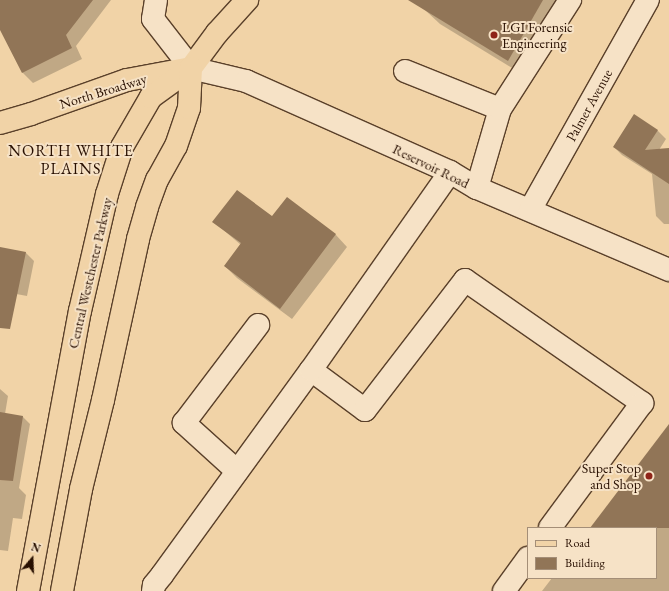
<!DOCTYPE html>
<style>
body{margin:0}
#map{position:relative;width:669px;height:591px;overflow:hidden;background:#f1d3a7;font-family:"EB Garamond",serif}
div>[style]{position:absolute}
.shadow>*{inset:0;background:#0003}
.building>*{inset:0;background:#917557}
.roads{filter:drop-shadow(1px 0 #5a402a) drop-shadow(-1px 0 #5a402a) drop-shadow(0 1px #5a402a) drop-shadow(0 -1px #5a402a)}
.minor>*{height:22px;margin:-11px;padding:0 11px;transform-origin:11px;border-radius:11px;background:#f6e2c6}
.major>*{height:22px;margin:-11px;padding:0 11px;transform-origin:11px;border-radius:11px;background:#f1d3a7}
.dots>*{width:11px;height:11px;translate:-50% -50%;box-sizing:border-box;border:2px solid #f6e2c6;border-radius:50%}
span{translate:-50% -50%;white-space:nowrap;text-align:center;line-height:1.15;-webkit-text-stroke:4px #f6e2c6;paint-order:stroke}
.poi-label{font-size:14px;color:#280f00}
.left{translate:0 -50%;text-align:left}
.right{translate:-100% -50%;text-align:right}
.street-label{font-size:14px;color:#280f00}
.quarter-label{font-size:16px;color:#280f00;letter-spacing:1px}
.legend{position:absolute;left:527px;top:527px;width:130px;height:52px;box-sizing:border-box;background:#f6e2c6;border:1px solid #a48e77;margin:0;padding:5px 7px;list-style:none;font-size:12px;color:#280f00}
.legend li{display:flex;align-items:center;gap:8px;height:20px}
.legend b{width:20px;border:1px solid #a48e77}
.north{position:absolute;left:12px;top:539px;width:40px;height:40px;-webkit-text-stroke:3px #f6e2c6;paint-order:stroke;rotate:19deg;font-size:11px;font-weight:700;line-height:16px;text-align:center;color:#280f00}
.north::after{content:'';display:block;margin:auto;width:14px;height:18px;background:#280f00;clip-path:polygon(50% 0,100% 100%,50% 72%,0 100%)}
</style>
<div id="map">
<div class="shadow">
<div style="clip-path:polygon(0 0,111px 0,76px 46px,82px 59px,33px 83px,23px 73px,0 28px)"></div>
<div style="clip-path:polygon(431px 0,565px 0,522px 74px,440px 24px,425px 10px)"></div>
<div style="clip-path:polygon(635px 116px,658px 131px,666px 139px,659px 150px,669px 149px,669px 224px,664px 224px,656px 216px,652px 174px,622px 155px,614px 147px)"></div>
<div style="clip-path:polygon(287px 199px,336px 235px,347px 247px,292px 319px,237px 278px,225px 266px,241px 245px,214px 222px,272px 217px)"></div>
<div style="clip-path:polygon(0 248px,26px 253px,34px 261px,27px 296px,0 291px)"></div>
<div style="clip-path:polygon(0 389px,8px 396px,5px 414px,23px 417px,30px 424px,19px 488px,26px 495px,22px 519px,13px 518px,8px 551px,0 550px)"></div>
<div style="clip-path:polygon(669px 426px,669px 591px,542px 591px,552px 578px,656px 578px,656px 528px,591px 528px)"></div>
</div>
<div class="building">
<div style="clip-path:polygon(0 0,93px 0,66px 35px,72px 48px,22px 73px,0 30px)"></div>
<div style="clip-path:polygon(408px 0,543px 0,508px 61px)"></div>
<div style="clip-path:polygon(634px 114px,658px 130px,645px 150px,669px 148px,669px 184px,613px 147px)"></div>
<div style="clip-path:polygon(237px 190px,272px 216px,287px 197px,336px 234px,280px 309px,224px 266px,241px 243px,212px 222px)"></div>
<div style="clip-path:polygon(0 247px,26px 252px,10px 329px,0 328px)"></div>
<div style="clip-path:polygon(0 412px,23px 416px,13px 481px,0 480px)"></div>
<div style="clip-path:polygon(669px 424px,669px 528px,590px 528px)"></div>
</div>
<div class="roads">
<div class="minor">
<div style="left:156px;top:0;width:19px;rotate:99deg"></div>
<div style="left:153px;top:19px;width:62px;rotate:52.2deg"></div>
<div style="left:191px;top:68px;width:57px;rotate:13.3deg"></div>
<div style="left:246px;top:81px;width:223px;rotate:24deg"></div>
<div style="left:450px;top:172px;width:31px;rotate:31deg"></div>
<div style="left:477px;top:188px;width:209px;rotate:23.1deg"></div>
<div style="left:405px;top:71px;width:102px;rotate:21.8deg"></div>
<div style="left:477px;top:188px;width:82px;rotate:-73.8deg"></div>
<div style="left:500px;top:109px;width:130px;rotate:-57.3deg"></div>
<div style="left:530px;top:210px;width:241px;rotate:-60.7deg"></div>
<div style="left:311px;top:370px;width:67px;rotate:36.5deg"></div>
<div style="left:365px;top:410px;width:164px;rotate:-52.4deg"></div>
<div style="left:465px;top:280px;width:216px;rotate:34.8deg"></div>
<div style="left:642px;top:403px;width:155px;rotate:126.4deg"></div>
<div style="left:237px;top:471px;width:72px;rotate:-137.8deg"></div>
<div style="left:184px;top:423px;width:123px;rotate:-52.9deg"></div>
<div style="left:153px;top:591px;width:6px;rotate:-81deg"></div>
<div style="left:154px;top:585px;width:13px;rotate:-51deg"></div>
<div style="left:162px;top:575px;width:253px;rotate:-54deg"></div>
<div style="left:311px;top:370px;width:242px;rotate:-54.9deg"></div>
<div style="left:504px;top:591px;width:41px;rotate:-54deg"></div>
</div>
<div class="major">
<div style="left:0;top:123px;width:32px;rotate:-16deg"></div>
<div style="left:31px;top:114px;width:102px;rotate:-19.5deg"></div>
<div style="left:127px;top:80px;width:60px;rotate:-10.6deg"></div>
<div style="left:28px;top:591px;width:285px;rotate:-79.5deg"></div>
<div style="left:80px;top:311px;width:120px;rotate:-77deg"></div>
<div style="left:107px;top:194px;width:49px;rotate:-72.3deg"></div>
<div style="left:122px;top:147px;width:58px;rotate:-59.9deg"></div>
<div style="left:151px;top:97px;width:49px;rotate:-35.9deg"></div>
<div style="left:191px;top:68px;width:44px;rotate:-53.4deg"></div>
<div style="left:217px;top:33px;width:45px;rotate:-47.7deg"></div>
<div style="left:62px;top:591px;width:104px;rotate:-79.4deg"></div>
<div style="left:81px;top:489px;width:92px;rotate:-76.1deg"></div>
<div style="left:103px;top:400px;width:165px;rotate:-77.7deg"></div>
<div style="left:138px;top:239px;width:33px;rotate:-74deg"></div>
<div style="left:147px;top:207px;width:29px;rotate:-70deg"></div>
<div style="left:157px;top:180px;width:39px;rotate:-61deg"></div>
<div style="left:176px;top:146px;width:40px;rotate:-71.1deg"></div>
<div style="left:189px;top:108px;width:40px;rotate:-87.1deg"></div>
</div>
</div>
<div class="dots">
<div style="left:494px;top:35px;background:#8f2418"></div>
<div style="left:649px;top:476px;background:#8f2418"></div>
</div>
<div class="poi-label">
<span class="left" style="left:502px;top:35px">LGI Forensic<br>Engineering</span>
<span class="right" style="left:641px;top:476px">Super Stop<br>and Shop</span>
</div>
<div class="street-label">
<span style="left:103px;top:91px;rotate:-17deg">North Broadway</span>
<span style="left:589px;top:105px;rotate:-61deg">Palmer Avenue</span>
<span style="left:431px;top:166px;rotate:26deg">Reservoir Road</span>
<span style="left:90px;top:273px;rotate:-77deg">Central Westchester Parkway</span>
</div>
<div class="quarter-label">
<span style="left:71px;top:160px">NORTH WHITE<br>PLAINS</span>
</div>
<ul class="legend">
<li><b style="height:5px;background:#f1d3a7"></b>Road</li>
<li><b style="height:11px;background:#917557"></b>Building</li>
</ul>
<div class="north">N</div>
</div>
